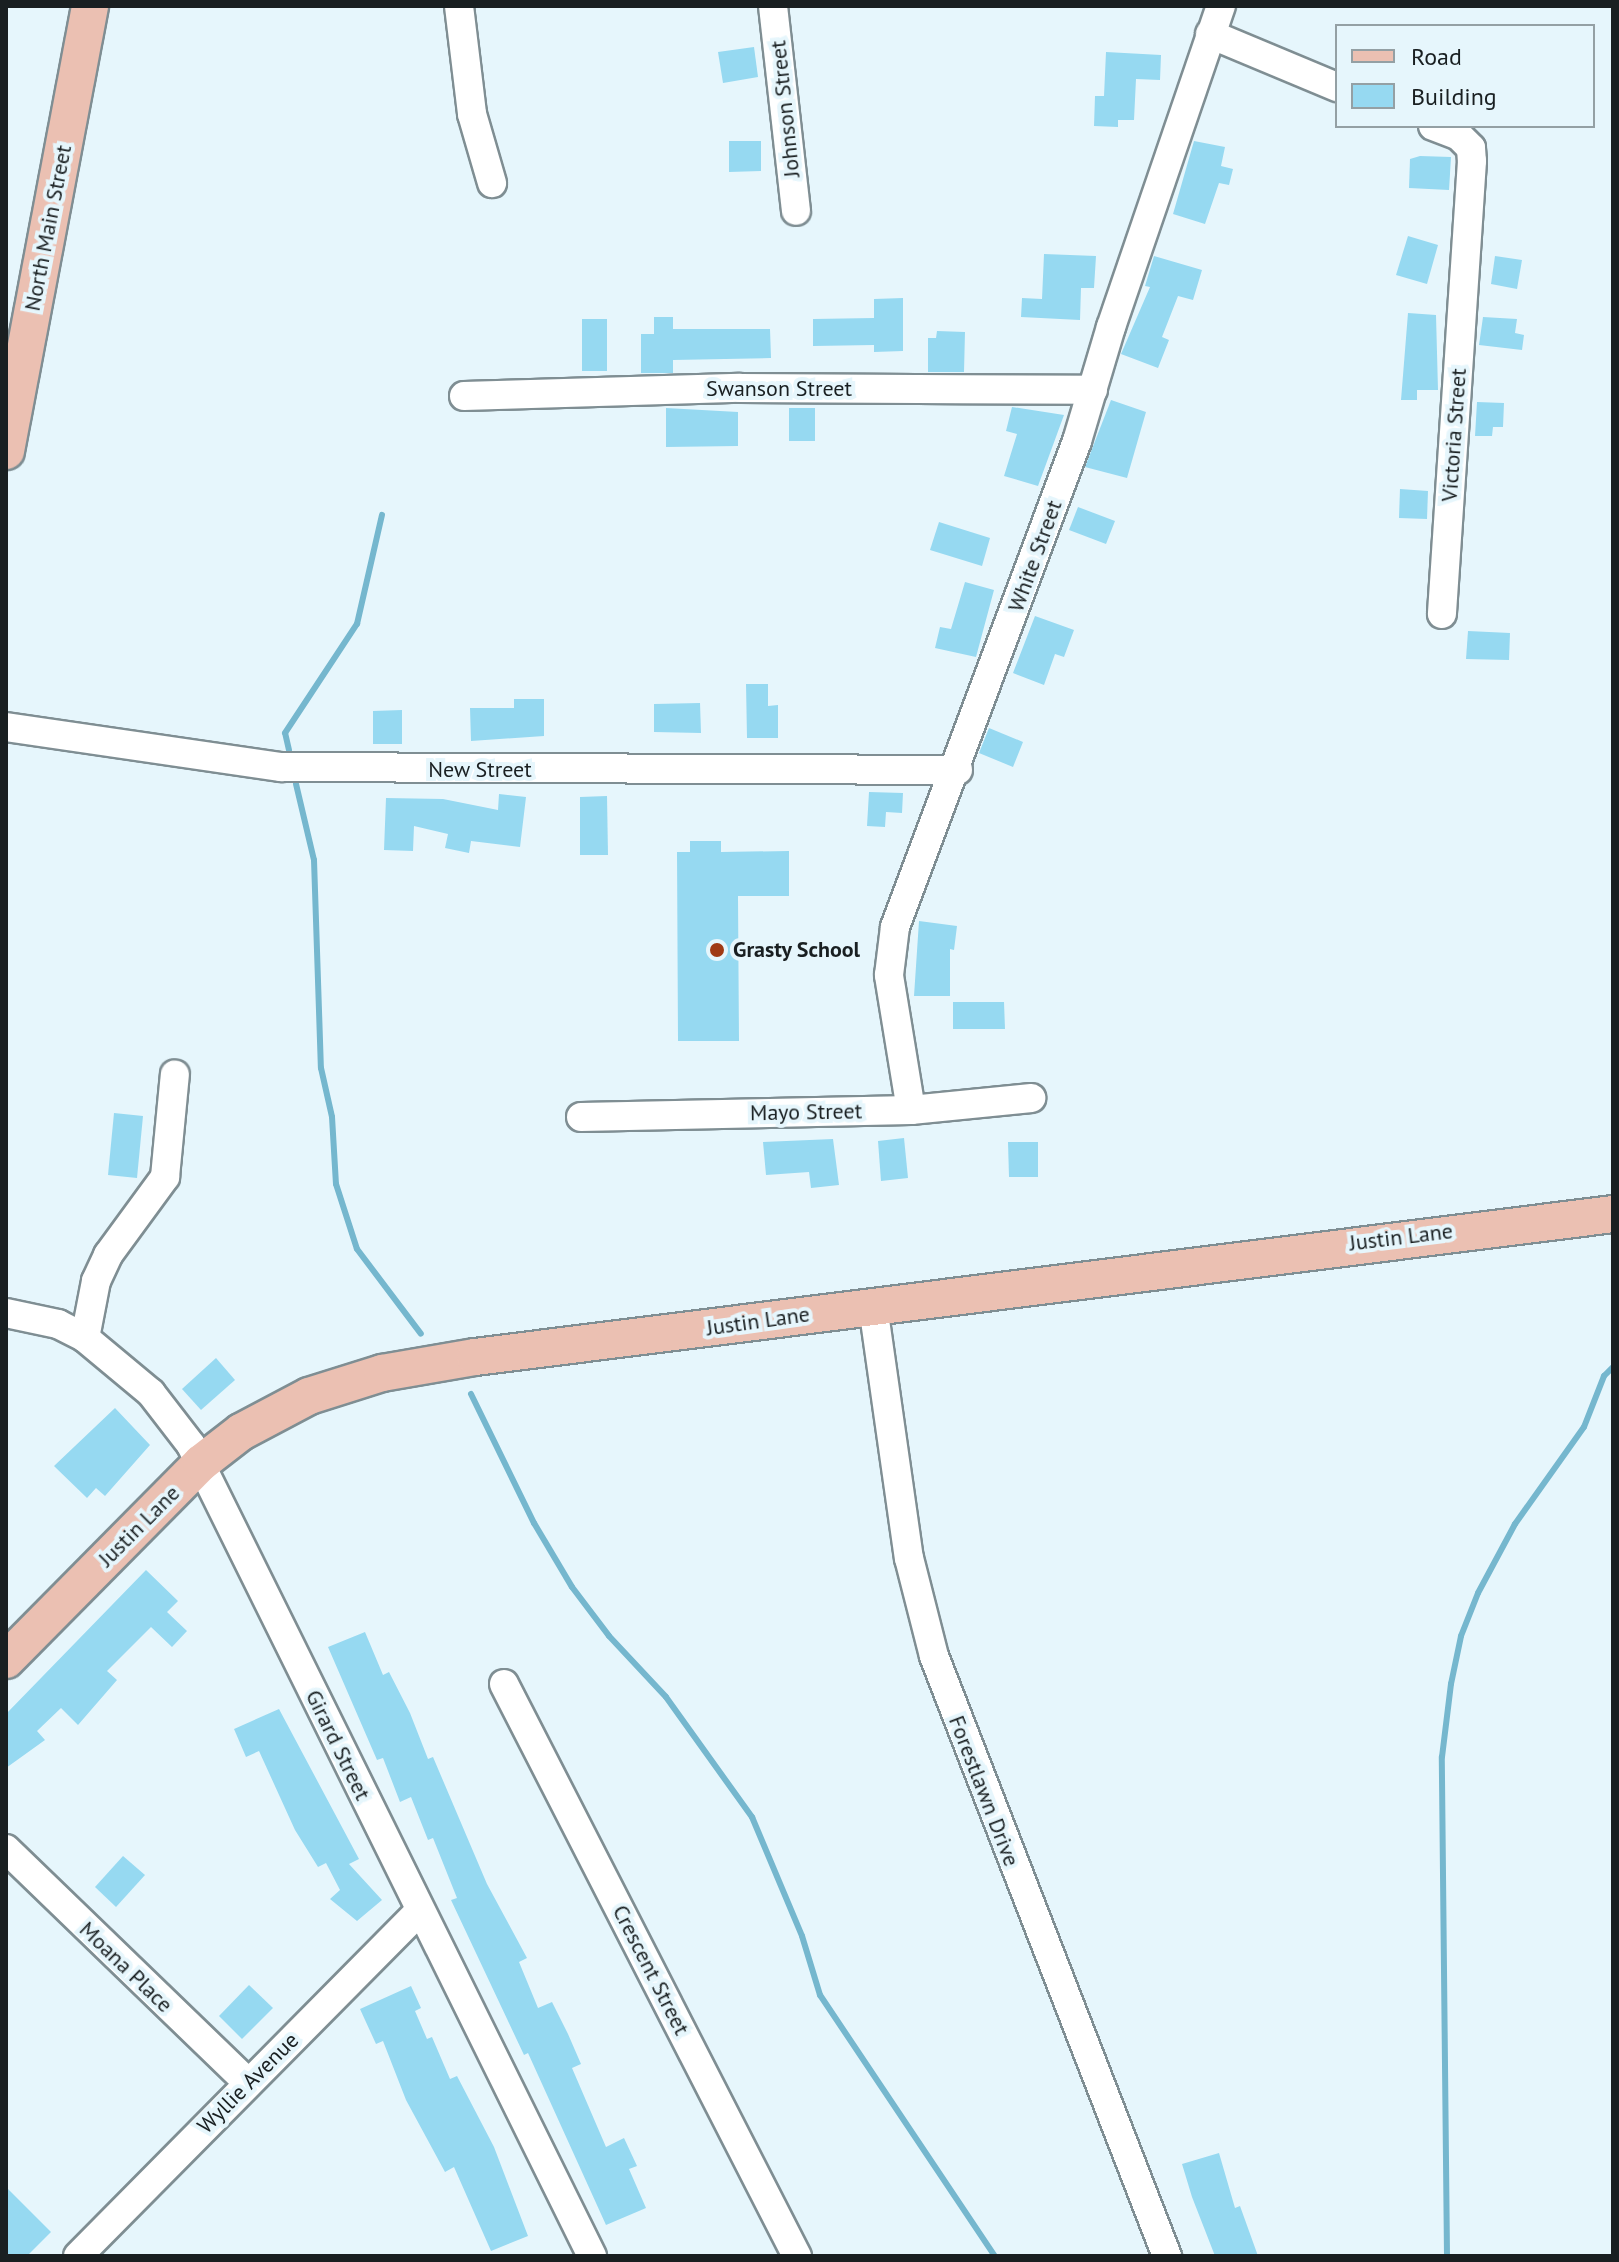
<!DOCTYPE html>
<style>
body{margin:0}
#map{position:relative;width:1619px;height:2262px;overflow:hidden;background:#e6f6fc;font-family:"PT Sans",sans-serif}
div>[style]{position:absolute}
.stream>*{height:6px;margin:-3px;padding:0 3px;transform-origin:3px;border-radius:3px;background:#75b7ce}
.building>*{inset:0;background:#96d9f1}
.roads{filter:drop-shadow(2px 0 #7f8e93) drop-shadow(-2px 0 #7f8e93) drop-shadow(0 2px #7f8e93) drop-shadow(0 -2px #7f8e93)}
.minor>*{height:28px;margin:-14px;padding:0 14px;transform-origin:14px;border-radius:14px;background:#fff}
.major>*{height:36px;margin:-18px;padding:0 18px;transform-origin:18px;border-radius:18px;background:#ebc0b2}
.dots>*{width:22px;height:22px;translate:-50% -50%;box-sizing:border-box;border:4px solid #e6f6fc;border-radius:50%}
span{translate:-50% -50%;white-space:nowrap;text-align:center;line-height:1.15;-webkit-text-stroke:8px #e6f6fc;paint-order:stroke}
.street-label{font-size:22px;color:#191f21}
.poi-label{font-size:22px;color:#191f21;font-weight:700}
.left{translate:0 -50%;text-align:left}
.frame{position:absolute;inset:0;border:8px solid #191f21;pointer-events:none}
.legend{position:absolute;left:1335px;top:24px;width:260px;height:104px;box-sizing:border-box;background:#e6f6fc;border:2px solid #94a0a4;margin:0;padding:10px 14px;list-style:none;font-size:24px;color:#191f21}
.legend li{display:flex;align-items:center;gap:16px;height:40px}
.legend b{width:40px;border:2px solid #94a0a4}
</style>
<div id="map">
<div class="stream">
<div style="left:289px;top:750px;width:17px;rotate:-103deg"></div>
<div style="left:285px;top:733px;width:131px;rotate:-56.6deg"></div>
<div style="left:357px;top:624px;width:112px;rotate:-77.1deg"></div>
<div style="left:296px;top:784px;width:78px;rotate:76.7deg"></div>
<div style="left:314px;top:860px;width:208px;rotate:88.1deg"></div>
<div style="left:321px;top:1068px;width:50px;rotate:77.3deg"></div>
<div style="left:332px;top:1117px;width:67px;rotate:86.6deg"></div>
<div style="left:336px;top:1184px;width:68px;rotate:72.1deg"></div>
<div style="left:357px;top:1249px;width:106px;rotate:53deg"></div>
<div style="left:471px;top:1394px;width:144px;rotate:64deg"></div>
<div style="left:534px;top:1523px;width:74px;rotate:59.3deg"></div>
<div style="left:572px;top:1587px;width:61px;rotate:52.9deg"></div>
<div style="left:609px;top:1636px;width:83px;rotate:46.9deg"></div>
<div style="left:666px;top:1697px;width:148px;rotate:54.4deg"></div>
<div style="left:752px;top:1817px;width:129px;rotate:67.2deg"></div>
<div style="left:802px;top:1936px;width:62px;rotate:73deg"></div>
<div style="left:820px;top:1995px;width:314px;rotate:56.2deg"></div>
<div style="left:1447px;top:2256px;width:499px;rotate:-90.6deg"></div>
<div style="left:1442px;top:1757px;width:74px;rotate:-83deg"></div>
<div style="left:1451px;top:1684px;width:49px;rotate:-78.2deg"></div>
<div style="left:1461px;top:1636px;width:46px;rotate:-68.4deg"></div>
<div style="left:1478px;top:1593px;width:78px;rotate:-61.8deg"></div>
<div style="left:1515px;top:1524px;width:119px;rotate:-54.6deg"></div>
<div style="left:1584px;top:1427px;width:55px;rotate:-68.6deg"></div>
<div style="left:1604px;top:1376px;width:13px;rotate:-45deg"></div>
</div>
<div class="building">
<div style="clip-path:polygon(754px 47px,758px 77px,723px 83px,718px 52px)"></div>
<div style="clip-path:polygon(1106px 52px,1161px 55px,1160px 80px,1136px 79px,1134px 120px,1118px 120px,1118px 127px,1094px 126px,1095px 96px,1104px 96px)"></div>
<div style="clip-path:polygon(729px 141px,761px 141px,761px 171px,729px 172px)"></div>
<div style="clip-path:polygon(1194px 141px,1225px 147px,1221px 166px,1233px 169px,1229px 185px,1219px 183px,1205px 224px,1173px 214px)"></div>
<div style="clip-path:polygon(1420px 156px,1451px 157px,1449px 190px,1409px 188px,1410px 159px)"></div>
<div style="clip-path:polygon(1408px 236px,1438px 245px,1427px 284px,1396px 275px)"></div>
<div style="clip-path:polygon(1044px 254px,1096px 256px,1094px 288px,1081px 288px,1080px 320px,1021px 317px,1022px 298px,1042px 299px)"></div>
<div style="clip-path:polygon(1154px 256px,1202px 270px,1193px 300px,1178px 296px,1162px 337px,1169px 340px,1158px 368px,1121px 354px,1150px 287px,1145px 286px)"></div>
<div style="clip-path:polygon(1495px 256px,1522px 260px,1517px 289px,1491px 284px)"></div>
<div style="clip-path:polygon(903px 298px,903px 351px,874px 352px,874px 345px,813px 346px,813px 319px,874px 318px,874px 299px)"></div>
<div style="clip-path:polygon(1408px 313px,1436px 315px,1438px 390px,1417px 390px,1417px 400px,1401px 400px)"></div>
<div style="clip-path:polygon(654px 317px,673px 317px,673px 329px,770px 329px,771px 358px,673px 360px,673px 373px,641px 373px,641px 334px,654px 334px)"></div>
<div style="clip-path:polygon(1483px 317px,1517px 319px,1515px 333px,1524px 335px,1522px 350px,1479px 345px)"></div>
<div style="clip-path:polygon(582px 319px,607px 319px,607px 371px,582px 371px)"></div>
<div style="clip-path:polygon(937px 331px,965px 332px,964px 372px,928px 372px,928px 338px,936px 338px)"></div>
<div style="clip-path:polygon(1111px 400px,1146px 412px,1127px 478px,1085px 467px)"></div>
<div style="clip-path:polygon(1477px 402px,1504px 403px,1503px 427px,1493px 427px,1492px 436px,1475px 436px)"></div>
<div style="clip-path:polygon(1012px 407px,1064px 415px,1038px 486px,1004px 476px,1017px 434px,1006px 431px)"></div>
<div style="clip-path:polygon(666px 408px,738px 412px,738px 446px,666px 447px)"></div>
<div style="clip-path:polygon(789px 408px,815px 408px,815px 441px,789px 441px)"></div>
<div style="clip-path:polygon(1400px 489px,1428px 491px,1427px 519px,1399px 518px)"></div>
<div style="clip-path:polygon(1078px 507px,1115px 521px,1106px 544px,1069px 530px)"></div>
<div style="clip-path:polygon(939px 522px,990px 538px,982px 566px,930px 550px)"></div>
<div style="clip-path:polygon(965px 582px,994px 590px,976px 657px,935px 648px,940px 627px,951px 629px)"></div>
<div style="clip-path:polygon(1035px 616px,1074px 630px,1064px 657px,1055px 654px,1044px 685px,1013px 673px)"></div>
<div style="clip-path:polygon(1468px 631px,1510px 633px,1509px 660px,1466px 659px)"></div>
<div style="clip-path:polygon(746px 684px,768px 684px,768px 706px,778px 705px,778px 738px,747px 738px)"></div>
<div style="clip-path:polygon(514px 699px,544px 699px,544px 736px,471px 741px,470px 708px,514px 708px)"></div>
<div style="clip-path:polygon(700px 703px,701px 733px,654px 732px,654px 704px)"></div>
<div style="clip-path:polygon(402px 710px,402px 744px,373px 744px,373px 711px)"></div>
<div style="clip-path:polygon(989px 728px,1023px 742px,1013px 767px,979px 753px)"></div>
<div style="clip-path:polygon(869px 792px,903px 793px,902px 813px,886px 812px,885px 827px,867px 826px)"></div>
<div style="clip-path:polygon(499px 794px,526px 797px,520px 847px,471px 841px,469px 853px,445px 848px,448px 834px,414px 826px,413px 851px,384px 850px,386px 798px,443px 799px,498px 810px)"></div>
<div style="clip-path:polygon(607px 796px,608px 855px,580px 855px,580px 797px)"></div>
<div style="clip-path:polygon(690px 841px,721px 841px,721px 852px,789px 851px,789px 896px,738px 896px,739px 1041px,678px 1041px,677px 852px,690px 852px)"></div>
<div style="clip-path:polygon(919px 921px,957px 926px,954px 950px,950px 949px,950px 996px,914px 996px)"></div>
<div style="clip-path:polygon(953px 1002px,1004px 1002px,1005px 1029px,953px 1029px)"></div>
<div style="clip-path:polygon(114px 1113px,143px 1116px,137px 1178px,108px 1175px)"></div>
<div style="clip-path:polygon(904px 1138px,908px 1178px,881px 1181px,878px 1141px)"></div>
<div style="clip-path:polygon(833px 1139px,839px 1185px,811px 1188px,809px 1172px,766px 1175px,763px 1142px)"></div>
<div style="clip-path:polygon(1008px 1142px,1038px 1142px,1038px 1177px,1009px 1177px)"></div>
<div style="clip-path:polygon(216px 1358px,235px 1380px,201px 1410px,182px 1389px)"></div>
<div style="clip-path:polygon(115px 1408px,150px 1445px,105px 1496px,96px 1488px,87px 1498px,54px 1466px)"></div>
<div style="clip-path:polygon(146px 1570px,178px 1601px,167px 1612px,187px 1631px,172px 1647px,151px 1627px,107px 1671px,117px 1680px,78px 1725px,61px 1708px,37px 1731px,45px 1740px,6px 1768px,6px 1714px)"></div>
<div style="clip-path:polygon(365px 1632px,383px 1675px,389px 1672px,410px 1713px,428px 1759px,433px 1757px,487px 1884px,527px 1958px,519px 1962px,538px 2008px,552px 2002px,568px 2034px,581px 2064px,572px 2068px,606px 2147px,624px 2138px,637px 2166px,629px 2169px,646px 2208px,606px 2225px,528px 2053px,524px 2055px,451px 1900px,457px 1898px,433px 1838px,428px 1840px,411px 1797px,400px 1802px,383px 1758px,377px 1760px,328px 1647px)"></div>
<div style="clip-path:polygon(279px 1709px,359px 1859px,349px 1864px,382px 1900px,357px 1921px,330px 1899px,340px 1890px,326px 1863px,318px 1867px,295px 1830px,259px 1751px,246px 1757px,234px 1729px)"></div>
<div style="clip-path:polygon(123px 1856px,145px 1875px,116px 1907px,95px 1887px)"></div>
<div style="clip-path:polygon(249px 1985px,273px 2008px,242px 2039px,219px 2016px)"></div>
<div style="clip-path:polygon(411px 1986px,421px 2008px,415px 2011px,427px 2039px,432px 2037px,450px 2079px,457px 2076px,494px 2147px,528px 2236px,491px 2251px,454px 2167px,445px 2172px,406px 2100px,383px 2041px,376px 2044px,360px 2009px)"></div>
<div style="clip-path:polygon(1219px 2153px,1235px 2208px,1240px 2206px,1258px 2256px,1215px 2256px,1192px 2197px,1182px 2164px)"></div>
<div style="clip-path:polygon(6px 2187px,51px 2232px,27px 2256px,6px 2256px)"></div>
</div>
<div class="roads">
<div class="minor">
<div style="left:459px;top:6px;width:109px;rotate:83.1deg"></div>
<div style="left:472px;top:114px;width:72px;rotate:73.8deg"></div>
<div style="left:773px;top:6px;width:206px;rotate:83.6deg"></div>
<div style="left:1210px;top:34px;width:138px;rotate:22.7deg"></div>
<div style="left:1433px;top:126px;width:28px;rotate:21deg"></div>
<div style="left:1459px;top:136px;width:17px;rotate:45deg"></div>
<div style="left:1471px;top:148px;width:13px;rotate:86deg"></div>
<div style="left:1472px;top:161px;width:454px;rotate:93.8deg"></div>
<div style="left:464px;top:396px;width:276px;rotate:-1.7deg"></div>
<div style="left:740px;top:388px;width:353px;rotate:0.3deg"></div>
<div style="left:6px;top:727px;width:278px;rotate:8.3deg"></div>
<div style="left:281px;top:767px;width:677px;rotate:0.25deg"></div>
<div style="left:911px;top:1110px;width:137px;rotate:-99.3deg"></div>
<div style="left:889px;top:975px;width:48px;rotate:-82.9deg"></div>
<div style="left:895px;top:927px;width:519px;rotate:-69.47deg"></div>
<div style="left:1077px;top:441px;width:119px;rotate:-73.4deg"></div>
<div style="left:1111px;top:327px;width:339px;rotate:-71.1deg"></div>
<div style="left:581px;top:1117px;width:330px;rotate:-1.2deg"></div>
<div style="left:911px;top:1110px;width:121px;rotate:-5.7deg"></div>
<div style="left:873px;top:1306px;width:255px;rotate:81.9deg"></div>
<div style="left:909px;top:1558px;width:101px;rotate:75.7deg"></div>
<div style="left:934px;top:1656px;width:644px;rotate:68.78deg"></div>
<div style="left:6px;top:1313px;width:53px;rotate:11.9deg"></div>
<div style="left:58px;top:1324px;width:30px;rotate:27deg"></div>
<div style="left:85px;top:1338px;width:86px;rotate:39.8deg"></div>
<div style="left:151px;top:1393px;width:66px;rotate:52.4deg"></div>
<div style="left:191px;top:1445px;width:905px;rotate:63.69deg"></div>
<div style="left:85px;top:1338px;width:58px;rotate:-79.1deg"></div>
<div style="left:96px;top:1281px;width:29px;rotate:-65deg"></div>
<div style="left:108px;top:1255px;width:97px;rotate:-53.8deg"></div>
<div style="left:165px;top:1177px;width:103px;rotate:-84.5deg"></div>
<div style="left:504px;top:1684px;width:643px;rotate:62.88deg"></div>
<div style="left:6px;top:1849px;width:337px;rotate:44deg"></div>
<div style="left:78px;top:2256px;width:486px;rotate:-45.3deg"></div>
</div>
<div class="major">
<div style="left:6px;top:451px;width:453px;rotate:-79.3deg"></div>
<div style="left:6px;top:1660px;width:277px;rotate:-45.3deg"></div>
<div style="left:201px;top:1463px;width:51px;rotate:-37.8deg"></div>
<div style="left:241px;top:1432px;width:77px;rotate:-27.9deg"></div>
<div style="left:309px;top:1396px;width:77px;rotate:-17.5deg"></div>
<div style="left:382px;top:1373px;width:94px;rotate:-9.8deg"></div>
<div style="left:475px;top:1357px;width:1147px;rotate:-7.16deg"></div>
</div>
</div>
<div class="dots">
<div style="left:717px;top:950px;background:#a03a14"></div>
</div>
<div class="street-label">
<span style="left:785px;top:109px;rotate:-96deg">Johnson Street</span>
<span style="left:48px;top:228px;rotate:-79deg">North Main Street</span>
<span style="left:779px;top:389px">Swanson Street</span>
<span style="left:1454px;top:435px;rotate:-86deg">Victoria Street</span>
<span style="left:1035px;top:556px;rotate:-70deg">White Street</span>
<span style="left:480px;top:770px">New Street</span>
<span style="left:806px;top:1112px;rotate:-1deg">Mayo Street</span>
<span style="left:1401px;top:1237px;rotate:-7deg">Justin Lane</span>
<span style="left:758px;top:1321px;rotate:-8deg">Justin Lane</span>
<span style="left:139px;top:1526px;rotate:-45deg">Justin Lane</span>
<span style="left:338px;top:1745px;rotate:64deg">Girard Street</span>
<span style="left:984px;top:1791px;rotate:69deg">Forestlawn Drive</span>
<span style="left:126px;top:1967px;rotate:44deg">Moana Place</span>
<span style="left:651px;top:1970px;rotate:63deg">Crescent Street</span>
<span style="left:248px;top:2083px;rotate:-45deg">Wyllie Avenue</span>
</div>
<div class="poi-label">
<span class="left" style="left:733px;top:950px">Grasty School</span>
</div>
<div class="frame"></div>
<ul class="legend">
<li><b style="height:10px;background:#ebc0b2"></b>Road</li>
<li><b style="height:22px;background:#96d9f1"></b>Building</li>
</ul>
</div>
